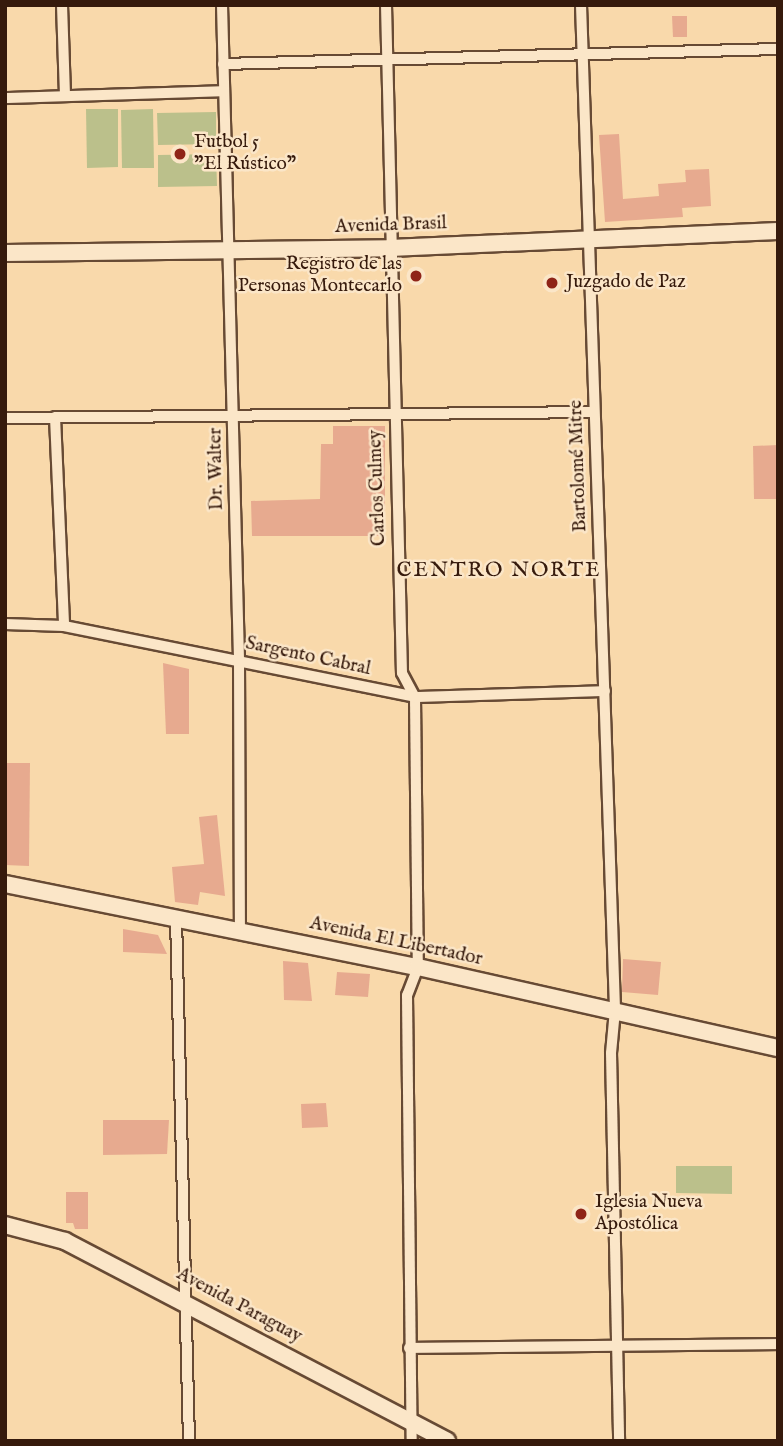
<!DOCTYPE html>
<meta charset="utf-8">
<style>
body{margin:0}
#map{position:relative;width:783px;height:1446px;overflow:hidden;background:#f9d9ab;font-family:"IM FELL English",serif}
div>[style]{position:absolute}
.green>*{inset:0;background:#bbc08b}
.building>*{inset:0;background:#e7aa8f}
.roads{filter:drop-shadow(2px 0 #674a34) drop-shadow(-2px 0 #674a34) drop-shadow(0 2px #674a34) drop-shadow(0 -2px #674a34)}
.street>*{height:10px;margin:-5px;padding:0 5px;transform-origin:5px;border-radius:5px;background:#fbe6c8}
.secondary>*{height:16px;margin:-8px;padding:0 8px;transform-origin:8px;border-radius:8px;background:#fbe6c8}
.dots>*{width:19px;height:19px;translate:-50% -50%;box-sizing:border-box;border:4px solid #fbe6c8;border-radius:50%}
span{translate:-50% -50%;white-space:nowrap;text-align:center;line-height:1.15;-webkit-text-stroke:5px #fbe6c8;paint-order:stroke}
.poi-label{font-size:19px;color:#361a0c}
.left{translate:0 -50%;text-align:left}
.right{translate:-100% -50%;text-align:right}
.street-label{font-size:19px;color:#361a0c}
.neighbourhood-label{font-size:21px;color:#361a0c;letter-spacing:2px}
.frame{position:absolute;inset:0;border:7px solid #361a0c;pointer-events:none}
</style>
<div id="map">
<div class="green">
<div style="clip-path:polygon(86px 109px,118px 109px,118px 167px,87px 168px)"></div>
<div style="clip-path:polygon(153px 109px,154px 168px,122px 168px,121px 110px)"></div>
<div style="clip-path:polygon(216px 112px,216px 144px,158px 145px,157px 113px)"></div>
<div style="clip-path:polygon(216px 154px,217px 186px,158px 187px,158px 155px)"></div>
<div style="clip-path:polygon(676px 1166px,732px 1166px,732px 1194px,676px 1193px)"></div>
</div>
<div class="building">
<div style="clip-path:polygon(672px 16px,687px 16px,687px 37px,673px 37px)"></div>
<div style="clip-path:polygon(619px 134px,623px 199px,659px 196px,658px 184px,686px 182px,685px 170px,709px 169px,711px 206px,682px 208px,683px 217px,605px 222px,599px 135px)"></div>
<div style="clip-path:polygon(333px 426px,385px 426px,385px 536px,252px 536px,251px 501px,320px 499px,321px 444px,333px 444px)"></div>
<div style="clip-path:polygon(778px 445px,778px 499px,754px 499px,753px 446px)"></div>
<div style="clip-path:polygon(163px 663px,189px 669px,189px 734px,166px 734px)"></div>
<div style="clip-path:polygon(5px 763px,30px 763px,29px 866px,5px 865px)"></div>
<div style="clip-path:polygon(217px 815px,225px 896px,200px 892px,198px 905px,175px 902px,172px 867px,204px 864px,199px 817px)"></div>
<div style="clip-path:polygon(123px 929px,158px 935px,167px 954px,123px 952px)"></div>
<div style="clip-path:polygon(623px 959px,661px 962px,658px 995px,622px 992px)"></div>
<div style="clip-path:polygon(283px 961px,308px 963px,312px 1001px,284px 1000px)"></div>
<div style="clip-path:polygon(337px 972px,370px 974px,368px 997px,335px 995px)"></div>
<div style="clip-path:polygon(326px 1103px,328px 1127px,302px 1128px,301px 1104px)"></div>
<div style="clip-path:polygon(103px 1120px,169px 1120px,167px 1154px,103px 1155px)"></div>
<div style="clip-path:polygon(66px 1192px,88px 1192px,88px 1229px,75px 1229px,73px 1223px,66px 1223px)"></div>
</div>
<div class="roads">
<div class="street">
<div style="left:62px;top:5px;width:91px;rotate:88.1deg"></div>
<div style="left:222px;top:5px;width:655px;rotate:88.51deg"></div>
<div style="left:239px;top:660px;width:272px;rotate:89.8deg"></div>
<div style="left:386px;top:5px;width:668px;rotate:88.63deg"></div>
<div style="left:402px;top:673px;width:27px;rotate:62deg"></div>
<div style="left:415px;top:697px;width:270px;rotate:89.4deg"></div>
<div style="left:418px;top:967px;width:30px;rotate:111deg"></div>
<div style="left:407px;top:995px;width:446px;rotate:89.4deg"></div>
<div style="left:581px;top:5px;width:1006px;rotate:88.06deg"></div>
<div style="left:615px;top:1010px;width:43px;rotate:95.3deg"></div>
<div style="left:611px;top:1053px;width:388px;rotate:88.8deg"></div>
<div style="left:223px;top:64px;width:555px;rotate:-1.55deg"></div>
<div style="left:5px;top:98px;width:219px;rotate:-1.8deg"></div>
<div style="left:55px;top:417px;width:209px;rotate:87.5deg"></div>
<div style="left:5px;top:418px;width:589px;rotate:-0.58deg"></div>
<div style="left:5px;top:624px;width:59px;rotate:1.9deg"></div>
<div style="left:64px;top:626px;width:358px;rotate:11.4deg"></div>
<div style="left:415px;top:697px;width:190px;rotate:-1.8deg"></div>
<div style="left:176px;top:917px;width:524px;rotate:88.58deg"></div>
<div style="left:409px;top:1348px;width:369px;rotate:-0.6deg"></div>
</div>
<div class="secondary">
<div style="left:5px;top:253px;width:385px;rotate:-0.7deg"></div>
<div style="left:390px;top:248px;width:388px;rotate:-2.5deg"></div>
<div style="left:5px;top:884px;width:421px;rotate:11.4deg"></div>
<div style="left:418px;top:967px;width:369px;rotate:12.7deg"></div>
<div style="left:5px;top:1225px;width:62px;rotate:14.9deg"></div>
<div style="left:65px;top:1241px;width:431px;rotate:27.6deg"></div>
</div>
</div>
<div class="dots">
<div style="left:180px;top:154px;background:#8f2418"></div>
<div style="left:416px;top:276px;background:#8f2418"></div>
<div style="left:552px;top:283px;background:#8f2418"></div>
<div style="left:581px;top:1214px;background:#8f2418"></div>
</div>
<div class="poi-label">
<span class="left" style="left:194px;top:154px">Futbol 5<br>"El Rústico"</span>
<span class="right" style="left:402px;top:276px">Registro de las<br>Personas Montecarlo</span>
<span class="left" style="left:566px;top:283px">Juzgado de Paz</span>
<span class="left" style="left:595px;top:1214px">Iglesia Nueva<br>Apostólica</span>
</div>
<div class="street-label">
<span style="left:391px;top:226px;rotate:-2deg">Avenida Brasil</span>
<span style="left:579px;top:466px;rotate:-92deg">Bartolomé Mitre</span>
<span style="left:217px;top:469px;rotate:-91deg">Dr. Walter</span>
<span style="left:378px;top:488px;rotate:-92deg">Carlos Culmey</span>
<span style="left:308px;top:657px;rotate:12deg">Sargento Cabral</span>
<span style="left:396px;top:942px;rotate:12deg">Avenida El Libertador</span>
<span style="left:239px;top:1306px;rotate:28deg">Avenida Paraguay</span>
</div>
<div class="neighbourhood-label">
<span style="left:499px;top:571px">CENTRO NORTE</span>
</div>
<div class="frame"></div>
</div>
